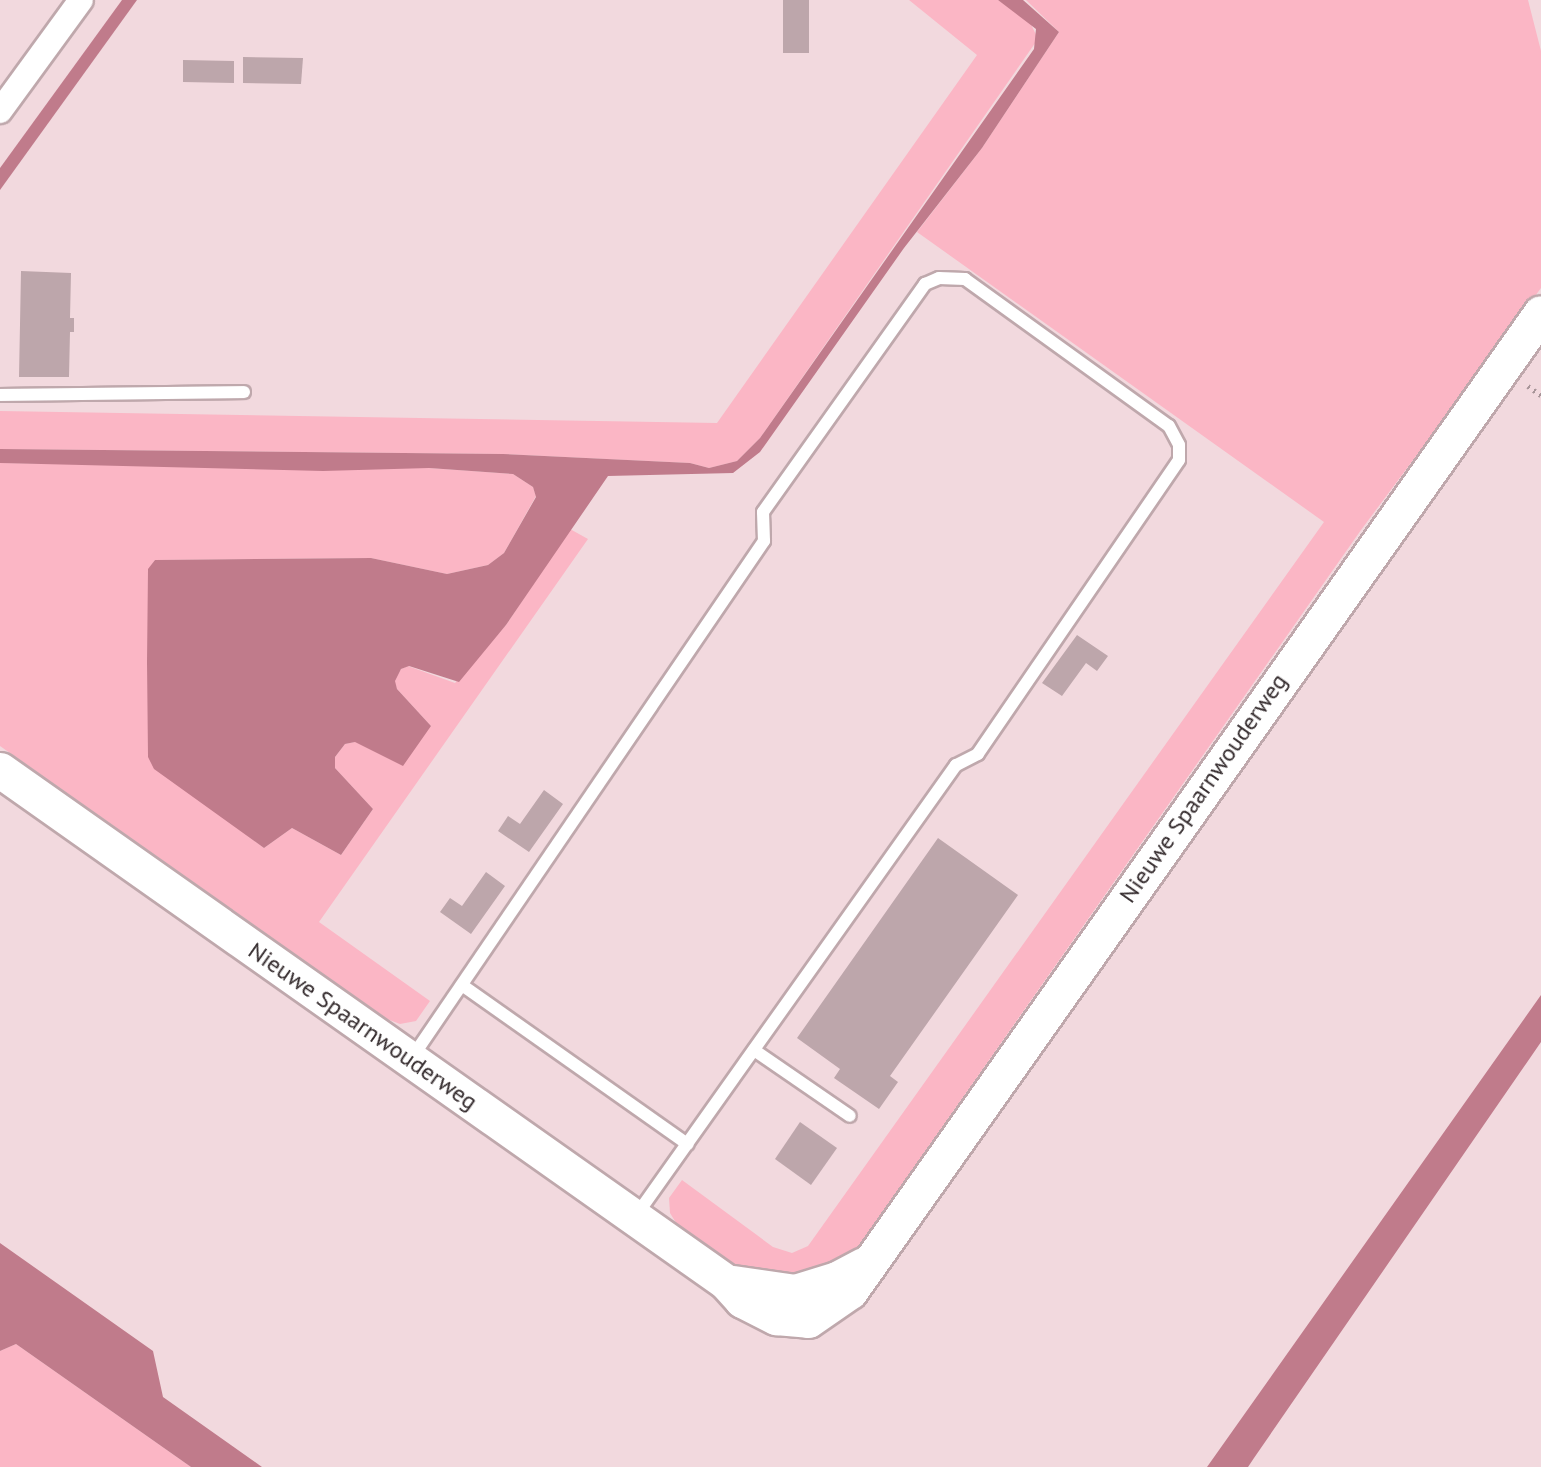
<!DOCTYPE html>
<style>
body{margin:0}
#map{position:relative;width:1541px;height:1467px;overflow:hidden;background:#f2d9de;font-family:"PT Sans",sans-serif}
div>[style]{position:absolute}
.green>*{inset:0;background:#fbb6c5}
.water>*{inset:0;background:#c07b8b}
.building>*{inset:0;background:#bda6ab}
.path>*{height:4.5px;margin-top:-2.25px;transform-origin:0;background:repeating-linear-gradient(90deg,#a89599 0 2px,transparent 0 7px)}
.roads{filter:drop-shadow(2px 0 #bfa8ac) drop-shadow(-2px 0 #bfa8ac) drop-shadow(0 2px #bfa8ac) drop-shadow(0 -2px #bfa8ac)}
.lane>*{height:12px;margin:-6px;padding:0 6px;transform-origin:6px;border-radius:6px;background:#fff}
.street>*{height:24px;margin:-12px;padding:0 12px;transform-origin:12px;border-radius:12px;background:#fff}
.secondary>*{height:35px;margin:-17.5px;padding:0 17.5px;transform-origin:17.5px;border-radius:17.5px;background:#fff}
span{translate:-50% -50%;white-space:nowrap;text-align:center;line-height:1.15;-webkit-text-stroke:5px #fff;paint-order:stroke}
.street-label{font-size:24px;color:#32292b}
</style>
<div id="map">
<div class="green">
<div style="clip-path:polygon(909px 0,998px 0,1029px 20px,1038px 39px,760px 438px,737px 461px,709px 468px,690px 463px,503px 454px,0 449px,0 411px,717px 423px,977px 55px)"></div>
<div style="clip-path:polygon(1026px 0,1528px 0,1541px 51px,1541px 288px,1361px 530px,855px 1251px,814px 1278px,748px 1275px,678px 1226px,670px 1213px,669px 1198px,682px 1180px,773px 1247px,792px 1253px,808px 1246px,1324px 522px,917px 232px,982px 148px,1059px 32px)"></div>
<div style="clip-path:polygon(0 463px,429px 468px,513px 474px,533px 487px,536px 496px,504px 553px,488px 565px,447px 574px,371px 558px,155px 560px,149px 569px,151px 763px,264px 848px,292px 828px,341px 855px,373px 809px,335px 768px,335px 757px,345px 744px,431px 726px,397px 689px,394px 681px,401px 669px,408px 666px,455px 683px,506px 625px,570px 529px,588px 539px,319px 922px,430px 1001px,416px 1021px,400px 1024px,387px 1019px,0 746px)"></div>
<div style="clip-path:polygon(16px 1344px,191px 1467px,0 1467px,0 1351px)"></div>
</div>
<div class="water">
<div style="clip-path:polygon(122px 0,137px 0,0 190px,0 168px)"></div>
<div style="clip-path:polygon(998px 0,1023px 0,1059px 32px,982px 148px,904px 248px,760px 452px,733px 473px,608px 476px,506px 625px,459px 682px,409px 666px,401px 669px,395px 681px,397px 689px,431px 726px,403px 766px,355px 742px,345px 744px,335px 757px,335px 768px,373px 809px,341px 855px,292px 828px,264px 848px,154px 769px,148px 757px,147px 662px,148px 569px,155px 560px,371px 558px,447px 574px,488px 565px,504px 553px,536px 497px,533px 487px,513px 474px,429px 468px,323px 471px,0 463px,0 449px,503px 454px,690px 463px,709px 468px,737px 461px,760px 438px,1034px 49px,1036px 29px)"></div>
<div style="clip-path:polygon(1541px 995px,1541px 1042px,1254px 1458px,1248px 1467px,1207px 1467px)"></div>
<div style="clip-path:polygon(0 1243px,153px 1351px,163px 1397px,262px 1467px,191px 1467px,16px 1344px,0 1351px)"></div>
</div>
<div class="building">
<div style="clip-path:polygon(783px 0,809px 0,809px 53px,783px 53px)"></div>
<div style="clip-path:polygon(243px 57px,303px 58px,301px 84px,243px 83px)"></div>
<div style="clip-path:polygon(183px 60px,234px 61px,234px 83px,183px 82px)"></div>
<div style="clip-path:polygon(21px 271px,71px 273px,70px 318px,74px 318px,74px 332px,70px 332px,69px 377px,19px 377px)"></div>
<div style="clip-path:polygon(1077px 635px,1108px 656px,1097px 671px,1086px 663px,1062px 696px,1042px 683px)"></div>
<div style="clip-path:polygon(544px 790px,563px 804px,529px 852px,498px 831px,508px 816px,520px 824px)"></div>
<div style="clip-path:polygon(938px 838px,1018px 895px,890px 1076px,898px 1082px,879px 1109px,834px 1078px,840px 1069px,797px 1038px)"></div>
<div style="clip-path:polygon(486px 872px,505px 886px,471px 934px,440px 912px,450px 898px,462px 906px)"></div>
<div style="clip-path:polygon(800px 1122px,837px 1148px,811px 1185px,775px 1159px)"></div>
</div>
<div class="path">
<div style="left:1528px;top:386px;width:16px;rotate:35deg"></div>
</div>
<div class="roads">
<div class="lane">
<div style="left:0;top:395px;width:244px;rotate:-0.7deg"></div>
<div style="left:462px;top:985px;width:276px;rotate:35.2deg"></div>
<div style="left:754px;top:1050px;width:116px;rotate:34.5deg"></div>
<div style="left:411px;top:1059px;width:627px;rotate:-55.73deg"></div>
<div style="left:764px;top:541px;width:29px;rotate:-92deg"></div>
<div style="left:763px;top:512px;width:280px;rotate:-54.6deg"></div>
<div style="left:925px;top:284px;width:15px;rotate:-23deg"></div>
<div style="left:939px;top:278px;width:26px;rotate:2deg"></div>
<div style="left:965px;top:279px;width:251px;rotate:35.8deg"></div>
<div style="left:1169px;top:426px;width:21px;rotate:62deg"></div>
<div style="left:1179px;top:445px;width:15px;rotate:90deg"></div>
<div style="left:1179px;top:460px;width:356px;rotate:124.4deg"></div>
<div style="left:978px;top:754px;width:25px;rotate:153deg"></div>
<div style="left:956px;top:765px;width:554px;rotate:125.38deg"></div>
</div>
<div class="street">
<div style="left:0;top:111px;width:137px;rotate:-53.9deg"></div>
</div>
<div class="secondary">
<div style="left:0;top:770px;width:888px;rotate:35.19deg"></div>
<div style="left:726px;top:1282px;width:24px;rotate:48deg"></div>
<div style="left:742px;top:1300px;width:38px;rotate:27deg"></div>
<div style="left:776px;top:1317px;width:32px;rotate:5deg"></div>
<div style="left:808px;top:1320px;width:51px;rotate:-34.6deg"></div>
<div style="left:850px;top:1291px;width:1197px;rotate:-54.76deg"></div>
<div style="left:733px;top:1283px;width:63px;rotate:8.3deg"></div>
<div style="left:795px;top:1292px;width:44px;rotate:-17.2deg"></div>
<div style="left:837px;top:1279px;width:30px;rotate:-28deg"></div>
</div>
</div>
<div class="street-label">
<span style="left:1203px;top:788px;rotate:-55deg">Nieuwe Spaarnwouderweg</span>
<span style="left:363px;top:1026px;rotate:35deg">Nieuwe Spaarnwouderweg</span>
</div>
</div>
